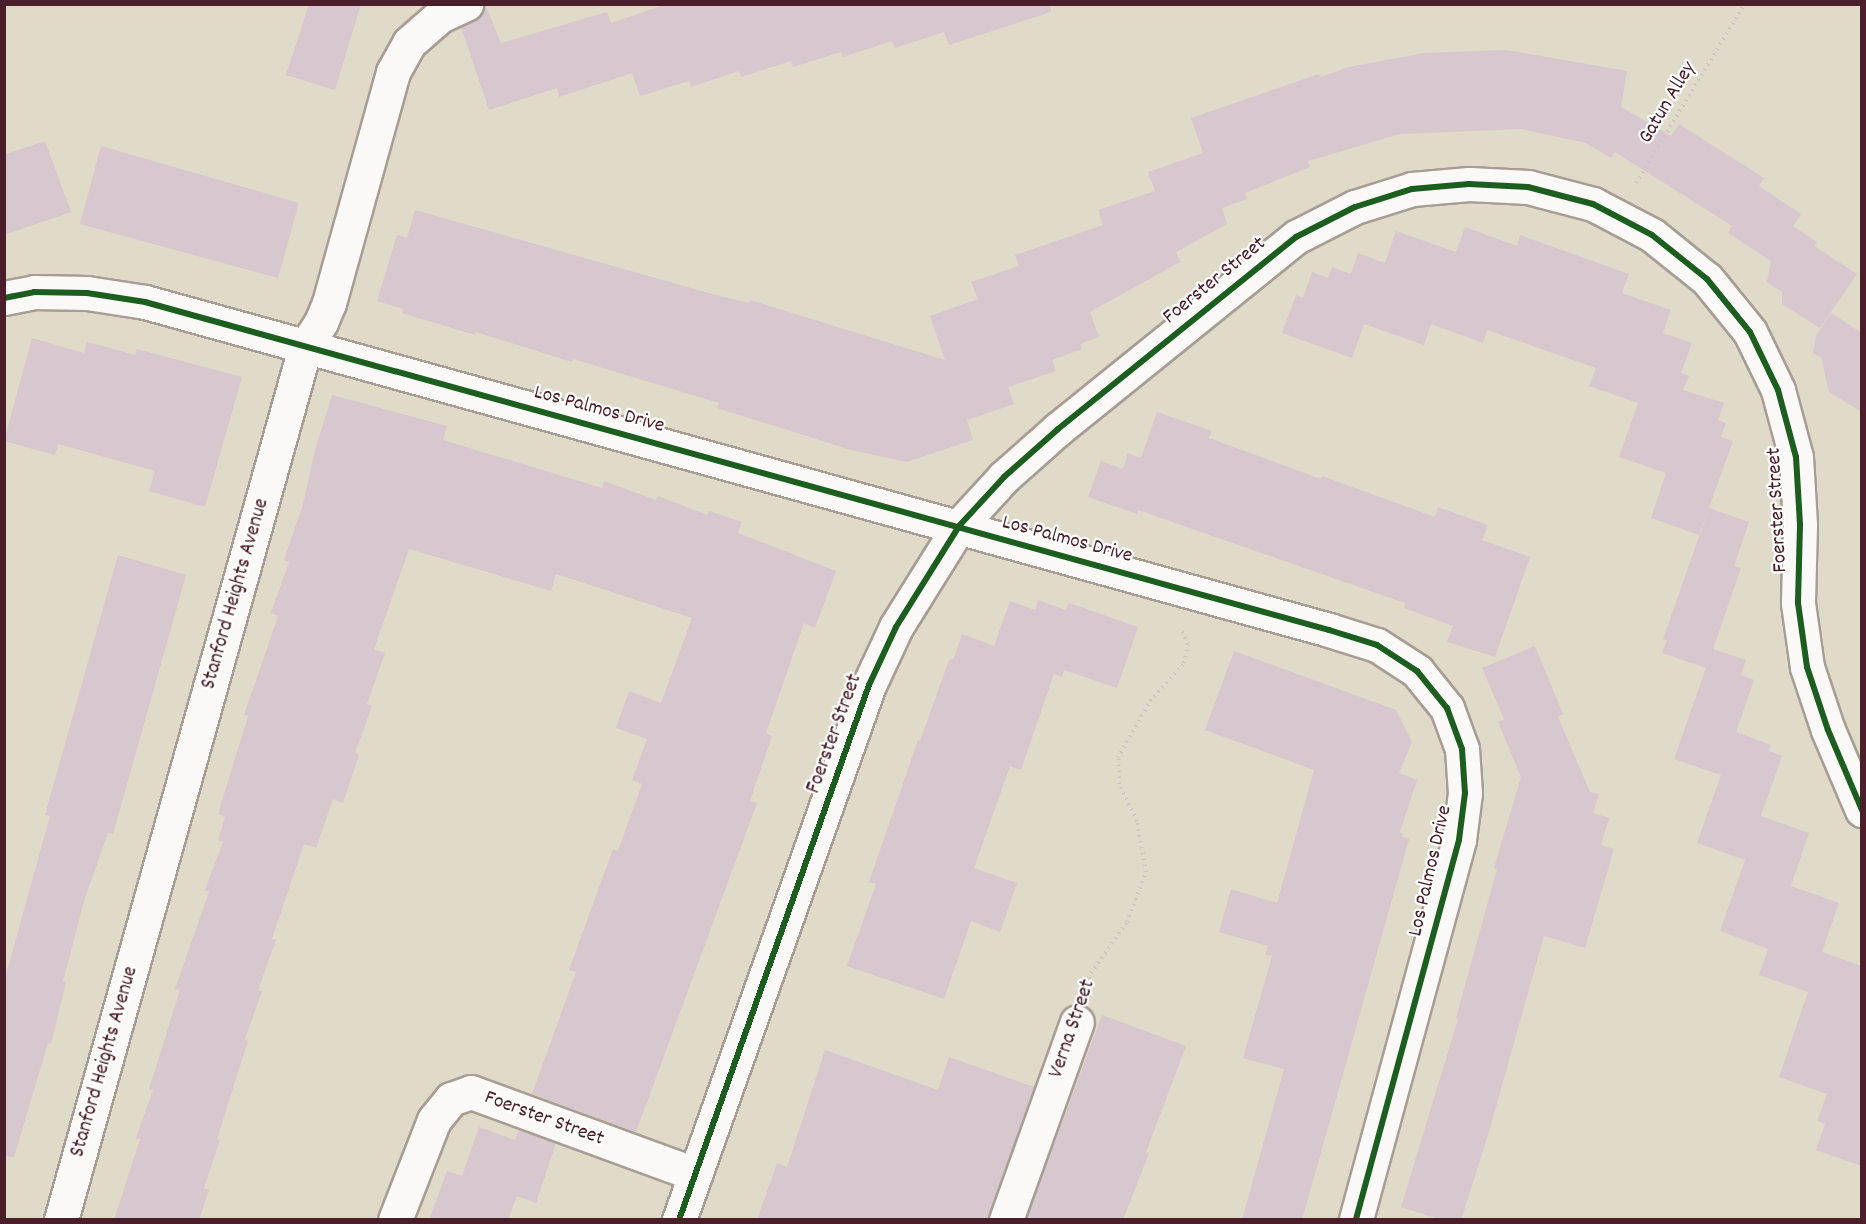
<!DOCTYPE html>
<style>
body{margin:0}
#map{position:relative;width:1866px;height:1224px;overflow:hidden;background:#e0dac8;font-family:Dekko,sans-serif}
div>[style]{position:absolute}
.building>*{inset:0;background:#d6c8ce}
.path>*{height:4px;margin-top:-2px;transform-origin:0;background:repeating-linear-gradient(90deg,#ccc7c5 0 1.5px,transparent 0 6px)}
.roads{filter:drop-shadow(2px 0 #a69d94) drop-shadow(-2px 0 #a69d94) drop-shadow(0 2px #a69d94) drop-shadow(0 -2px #a69d94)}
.minor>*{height:33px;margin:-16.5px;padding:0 16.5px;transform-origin:16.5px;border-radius:16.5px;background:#faf9f7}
.cycleway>*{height:6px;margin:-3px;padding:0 3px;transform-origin:3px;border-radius:3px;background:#1b5e20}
span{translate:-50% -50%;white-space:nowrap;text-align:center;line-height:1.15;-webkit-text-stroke:4.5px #fff;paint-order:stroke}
.street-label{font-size:21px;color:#4a1f2b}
.frame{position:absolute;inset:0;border:6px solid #4a1f2b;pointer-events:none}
</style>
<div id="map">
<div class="building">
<div style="clip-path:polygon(309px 4px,361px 4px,335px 90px,286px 75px)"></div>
<div style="clip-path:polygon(485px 4px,501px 43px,607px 12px,611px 23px,667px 4px,1050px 4px,1051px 12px,949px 45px,944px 32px,895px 48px,892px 41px,843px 57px,841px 52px,793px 67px,791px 61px,741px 77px,739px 71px,691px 87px,689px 81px,640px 96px,632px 73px,559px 97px,557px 88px,489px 110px,461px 27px,481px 15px)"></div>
<div style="clip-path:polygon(1506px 50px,1627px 71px,1621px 107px,1671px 136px,1679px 124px,1764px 178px,1759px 186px,1801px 214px,1793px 226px,1817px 242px,1814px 246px,1857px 274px,1820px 328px,1782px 304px,1782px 292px,1767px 282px,1771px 261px,1728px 233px,1732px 226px,1615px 152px,1611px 158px,1586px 143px,1521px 129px,1400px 134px,1308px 161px,1310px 167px,1245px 193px,1247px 199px,1222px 208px,1227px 224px,1176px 252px,1180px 262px,1090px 312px,1099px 337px,1080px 344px,1082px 349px,1052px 360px,1056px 371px,1008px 387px,1014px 404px,967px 420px,973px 440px,907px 462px,851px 450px,717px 408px,719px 403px,573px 359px,572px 362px,476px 332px,475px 335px,402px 313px,403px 309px,377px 301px,397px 235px,407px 238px,415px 210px,712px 294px,749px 303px,750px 300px,945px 360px,930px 316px,978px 299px,971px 282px,1019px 266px,1015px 255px,1103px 225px,1098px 210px,1155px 191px,1148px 172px,1203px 153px,1191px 118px,1319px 74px,1321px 77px,1349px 67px,1424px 53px)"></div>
<div style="clip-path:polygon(45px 141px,71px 212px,4px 235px,4px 155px)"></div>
<div style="clip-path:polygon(101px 146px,299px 203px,278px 278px,80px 224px)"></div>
<div style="clip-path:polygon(1465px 227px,1517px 246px,1520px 235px,1629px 274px,1622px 293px,1671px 310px,1663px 333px,1692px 343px,1681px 373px,1689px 376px,1683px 390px,1724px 403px,1718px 420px,1726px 423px,1721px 437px,1733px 441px,1699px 535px,1651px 518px,1666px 473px,1619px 457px,1638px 403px,1589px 386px,1596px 368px,1487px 330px,1483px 343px,1431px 324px,1424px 345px,1364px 324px,1352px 358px,1282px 333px,1296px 295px,1303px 298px,1312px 272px,1328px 278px,1332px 267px,1351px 274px,1358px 253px,1385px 263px,1396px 231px,1456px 252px)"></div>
<div style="clip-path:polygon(1831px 313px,1862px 333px,1862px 412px,1829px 392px,1821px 357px,1813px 353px,1816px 336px)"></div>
<div style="clip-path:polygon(32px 338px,84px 353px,87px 342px,135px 355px,137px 349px,242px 377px,205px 507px,149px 491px,155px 471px,58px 444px,55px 455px,4px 441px)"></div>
<div style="clip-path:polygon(332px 395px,447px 426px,443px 440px,602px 488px,604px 481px,656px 500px,658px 496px,707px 515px,709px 511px,742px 522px,738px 533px,836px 571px,815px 628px,804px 623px,766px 733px,772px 736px,750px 801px,757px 803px,636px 1132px,532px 1094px,576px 972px,569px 970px,613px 849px,618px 851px,642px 784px,632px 780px,647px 739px,616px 728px,629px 691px,661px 703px,692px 618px,556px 574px,551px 591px,409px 549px,374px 649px,385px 653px,367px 704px,372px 706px,355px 753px,359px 755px,343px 803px,333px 799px,316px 848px,304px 844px,272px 939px,276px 940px,258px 990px,262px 991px,245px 1039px,248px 1041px,217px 1139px,220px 1140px,204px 1188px,209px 1190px,199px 1220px,114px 1220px,140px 1139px,136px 1138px,153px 1090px,149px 1089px,180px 990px,175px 989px,209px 892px,205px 890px,223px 842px,218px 840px,225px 817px,218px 814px,248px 716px,244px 715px,278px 616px,271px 613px,289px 562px,284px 560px,303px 504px,315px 450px)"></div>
<div style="clip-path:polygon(1157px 412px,1212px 431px,1209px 438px,1321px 479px,1322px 476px,1435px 517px,1438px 507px,1488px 525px,1482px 540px,1530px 557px,1495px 657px,1447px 642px,1453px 626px,1404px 608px,1405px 603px,1138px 510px,1137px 514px,1088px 497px,1101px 461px,1123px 469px,1128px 453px,1141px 458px)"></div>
<div style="clip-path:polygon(1709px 508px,1749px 522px,1734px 566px,1741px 568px,1713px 649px,1746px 660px,1741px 675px,1754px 680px,1736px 732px,1771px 745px,1769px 751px,1782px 756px,1761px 816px,1809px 833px,1791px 886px,1839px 903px,1822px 952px,1862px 966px,1862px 1166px,1816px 1150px,1825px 1124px,1817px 1121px,1827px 1094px,1779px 1077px,1808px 992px,1759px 975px,1768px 949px,1720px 931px,1745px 860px,1697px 843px,1721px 775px,1674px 759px,1706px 668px,1662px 653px,1667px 640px,1663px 639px)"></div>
<div style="clip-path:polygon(118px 555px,186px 575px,113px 834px,108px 833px,85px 898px,63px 981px,66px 982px,51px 1044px,48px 1043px,14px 1157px,4px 1156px,4px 982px,50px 816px,45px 815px)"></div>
<div style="clip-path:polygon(1038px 600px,1066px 610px,1069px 603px,1138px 627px,1117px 688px,1064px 670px,1062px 677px,1054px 674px,1021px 770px,1010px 766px,974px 868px,1017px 883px,1000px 932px,971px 921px,944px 999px,847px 966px,876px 884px,869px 882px,918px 740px,920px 741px,949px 660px,954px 658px,962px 634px,994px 646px,1010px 601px,1035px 610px)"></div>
<div style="clip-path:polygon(1535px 646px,1563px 714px,1558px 717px,1590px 792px,1599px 794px,1593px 813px,1609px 818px,1601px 845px,1614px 849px,1585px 948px,1544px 936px,1488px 1135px,1461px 1220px,1442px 1220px,1401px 1207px,1458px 1019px,1456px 1018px,1497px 869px,1494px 868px,1521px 777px,1498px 722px,1504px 719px,1482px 668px)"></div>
<div style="clip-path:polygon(1234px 651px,1396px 710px,1412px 742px,1399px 773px,1417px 780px,1400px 832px,1403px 834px,1402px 837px,1409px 839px,1302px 1220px,1242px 1220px,1284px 1069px,1243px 1058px,1272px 956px,1265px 955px,1268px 946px,1219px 932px,1231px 889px,1277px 903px,1314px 770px,1205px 730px)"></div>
<div style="clip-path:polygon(1102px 1015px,1186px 1046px,1146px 1152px,1149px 1153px,1123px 1220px,1026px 1220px)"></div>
<div style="clip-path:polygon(825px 1050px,938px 1090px,949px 1057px,1034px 1087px,988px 1220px,757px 1220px,777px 1163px,787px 1167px)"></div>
<div style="clip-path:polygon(479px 1127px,515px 1140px,519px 1130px,556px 1143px,536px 1203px,517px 1196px,508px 1220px,429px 1220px,447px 1171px,462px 1176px)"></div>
</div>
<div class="path">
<div style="left:1636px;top:183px;width:210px;rotate:-58.7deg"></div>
<div style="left:1087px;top:984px;width:12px;rotate:-70deg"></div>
<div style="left:1091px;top:973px;width:62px;rotate:-54.8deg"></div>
<div style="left:1127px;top:922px;width:53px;rotate:-69.2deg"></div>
<div style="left:1146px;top:872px;width:52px;rotate:-100deg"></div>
<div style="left:1137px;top:821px;width:41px;rotate:-115.9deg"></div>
<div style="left:1119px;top:784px;width:26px;rotate:-92deg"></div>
<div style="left:1118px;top:758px;width:65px;rotate:-60.7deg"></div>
<div style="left:1150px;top:701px;width:51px;rotate:-48.2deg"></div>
<div style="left:1184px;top:663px;width:19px;rotate:-78deg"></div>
<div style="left:1188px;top:644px;width:14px;rotate:-115deg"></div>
</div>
<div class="roads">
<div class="minor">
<div style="left:4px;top:298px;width:31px;rotate:-11deg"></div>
<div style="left:34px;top:292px;width:53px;rotate:1.1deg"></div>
<div style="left:87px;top:293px;width:59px;rotate:8.8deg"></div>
<div style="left:145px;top:302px;width:1229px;rotate:15.48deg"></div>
<div style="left:1329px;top:630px;width:50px;rotate:17.4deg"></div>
<div style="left:1377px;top:645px;width:48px;rotate:33deg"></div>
<div style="left:1417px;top:671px;width:48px;rotate:51deg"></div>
<div style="left:1447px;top:708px;width:44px;rotate:69.9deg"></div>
<div style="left:1462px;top:749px;width:44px;rotate:86.1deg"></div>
<div style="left:1465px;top:793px;width:47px;rotate:97.3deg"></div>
<div style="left:1459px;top:840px;width:394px;rotate:105.2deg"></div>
<div style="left:61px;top:1220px;width:906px;rotate:-74.38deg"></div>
<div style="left:305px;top:347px;width:30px;rotate:-57deg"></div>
<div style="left:321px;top:322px;width:21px;rotate:-67deg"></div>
<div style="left:329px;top:303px;width:240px;rotate:-74.5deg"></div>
<div style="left:393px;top:72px;width:33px;rotate:-61deg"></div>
<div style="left:409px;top:43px;width:41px;rotate:-41.1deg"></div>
<div style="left:440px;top:16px;width:29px;rotate:-25deg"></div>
<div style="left:395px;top:1220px;width:107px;rotate:-68.7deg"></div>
<div style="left:434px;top:1120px;width:27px;rotate:-51deg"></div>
<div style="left:451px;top:1099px;width:21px;rotate:-19deg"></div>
<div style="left:471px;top:1092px;width:239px;rotate:20.1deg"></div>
<div style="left:679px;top:1220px;width:568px;rotate:-70.45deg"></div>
<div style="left:869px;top:685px;width:64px;rotate:-65deg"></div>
<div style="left:896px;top:627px;width:119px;rotate:-58deg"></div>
<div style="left:959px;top:526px;width:67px;rotate:-47.4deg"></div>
<div style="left:1004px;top:477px;width:72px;rotate:-41.6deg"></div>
<div style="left:1058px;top:429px;width:306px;rotate:-38.9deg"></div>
<div style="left:1296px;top:237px;width:66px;rotate:-27deg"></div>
<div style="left:1355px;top:207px;width:60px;rotate:-17.5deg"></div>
<div style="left:1412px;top:189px;width:57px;rotate:-5deg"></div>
<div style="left:1469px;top:184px;width:59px;rotate:2.9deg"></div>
<div style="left:1528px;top:187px;width:67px;rotate:14.7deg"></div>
<div style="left:1593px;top:204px;width:67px;rotate:27.7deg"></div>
<div style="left:1652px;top:235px;width:70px;rotate:38.7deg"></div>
<div style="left:1707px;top:279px;width:68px;rotate:50.9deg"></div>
<div style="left:1750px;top:332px;width:64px;rotate:64.2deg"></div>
<div style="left:1778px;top:390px;width:69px;rotate:75deg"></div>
<div style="left:1796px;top:457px;width:68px;rotate:86.6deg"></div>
<div style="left:1800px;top:525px;width:78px;rotate:91.5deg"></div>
<div style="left:1798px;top:603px;width:65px;rotate:82deg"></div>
<div style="left:1807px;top:667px;width:66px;rotate:71.6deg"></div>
<div style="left:1828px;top:730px;width:87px;rotate:67deg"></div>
<div style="left:1006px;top:1220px;width:210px;rotate:-70.3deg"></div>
</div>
</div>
<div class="cycleway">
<div style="left:4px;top:298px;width:31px;rotate:-11deg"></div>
<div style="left:34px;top:292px;width:53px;rotate:1.1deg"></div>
<div style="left:87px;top:293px;width:59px;rotate:8.8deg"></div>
<div style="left:145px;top:302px;width:1229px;rotate:15.48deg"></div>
<div style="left:1329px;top:630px;width:50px;rotate:17.4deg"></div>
<div style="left:1377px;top:645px;width:48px;rotate:33deg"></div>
<div style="left:1417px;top:671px;width:48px;rotate:51deg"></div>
<div style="left:1447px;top:708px;width:44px;rotate:69.9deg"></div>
<div style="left:1462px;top:749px;width:44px;rotate:86.1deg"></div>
<div style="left:1465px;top:793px;width:47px;rotate:97.3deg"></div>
<div style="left:1459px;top:840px;width:394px;rotate:105.2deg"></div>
<div style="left:679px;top:1220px;width:568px;rotate:-70.45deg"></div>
<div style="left:869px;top:685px;width:64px;rotate:-65deg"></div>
<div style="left:896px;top:627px;width:119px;rotate:-58deg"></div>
<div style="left:959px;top:526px;width:67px;rotate:-47.4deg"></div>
<div style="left:1004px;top:477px;width:72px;rotate:-41.6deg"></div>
<div style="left:1058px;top:429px;width:306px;rotate:-38.9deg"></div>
<div style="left:1296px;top:237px;width:66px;rotate:-27deg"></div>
<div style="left:1355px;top:207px;width:60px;rotate:-17.5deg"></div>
<div style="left:1412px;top:189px;width:57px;rotate:-5deg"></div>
<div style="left:1469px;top:184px;width:59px;rotate:2.9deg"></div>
<div style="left:1528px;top:187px;width:67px;rotate:14.7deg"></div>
<div style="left:1593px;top:204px;width:67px;rotate:27.7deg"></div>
<div style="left:1652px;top:235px;width:70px;rotate:38.7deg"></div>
<div style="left:1707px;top:279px;width:68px;rotate:50.9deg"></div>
<div style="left:1750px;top:332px;width:64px;rotate:64.2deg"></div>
<div style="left:1778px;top:390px;width:69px;rotate:75deg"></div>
<div style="left:1796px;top:457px;width:68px;rotate:86.6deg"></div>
<div style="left:1800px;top:525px;width:78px;rotate:91.5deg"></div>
<div style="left:1798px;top:603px;width:65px;rotate:82deg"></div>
<div style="left:1807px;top:667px;width:66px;rotate:71.6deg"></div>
<div style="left:1828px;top:730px;width:87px;rotate:67deg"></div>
</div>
<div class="street-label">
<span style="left:1668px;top:103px;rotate:-59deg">Gatun Alley</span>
<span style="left:1215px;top:281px;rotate:-39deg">Foerster Street</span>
<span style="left:599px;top:410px;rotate:15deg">Los Palmos Drive</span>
<span style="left:1778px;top:510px;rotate:-93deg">Foerster Street</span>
<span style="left:1067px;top:540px;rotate:15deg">Los Palmos Drive</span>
<span style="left:236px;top:594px;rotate:-74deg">Stanford Heights Avenue</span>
<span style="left:835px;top:734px;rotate:-70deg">Foerster Street</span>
<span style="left:1431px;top:871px;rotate:-77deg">Los Palmos Drive</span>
<span style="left:1073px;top:1029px;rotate:-71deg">Verna Street</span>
<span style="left:105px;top:1062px;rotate:-74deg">Stanford Heights Avenue</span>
<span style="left:544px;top:1119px;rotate:20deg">Foerster Street</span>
</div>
<div class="frame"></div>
</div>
